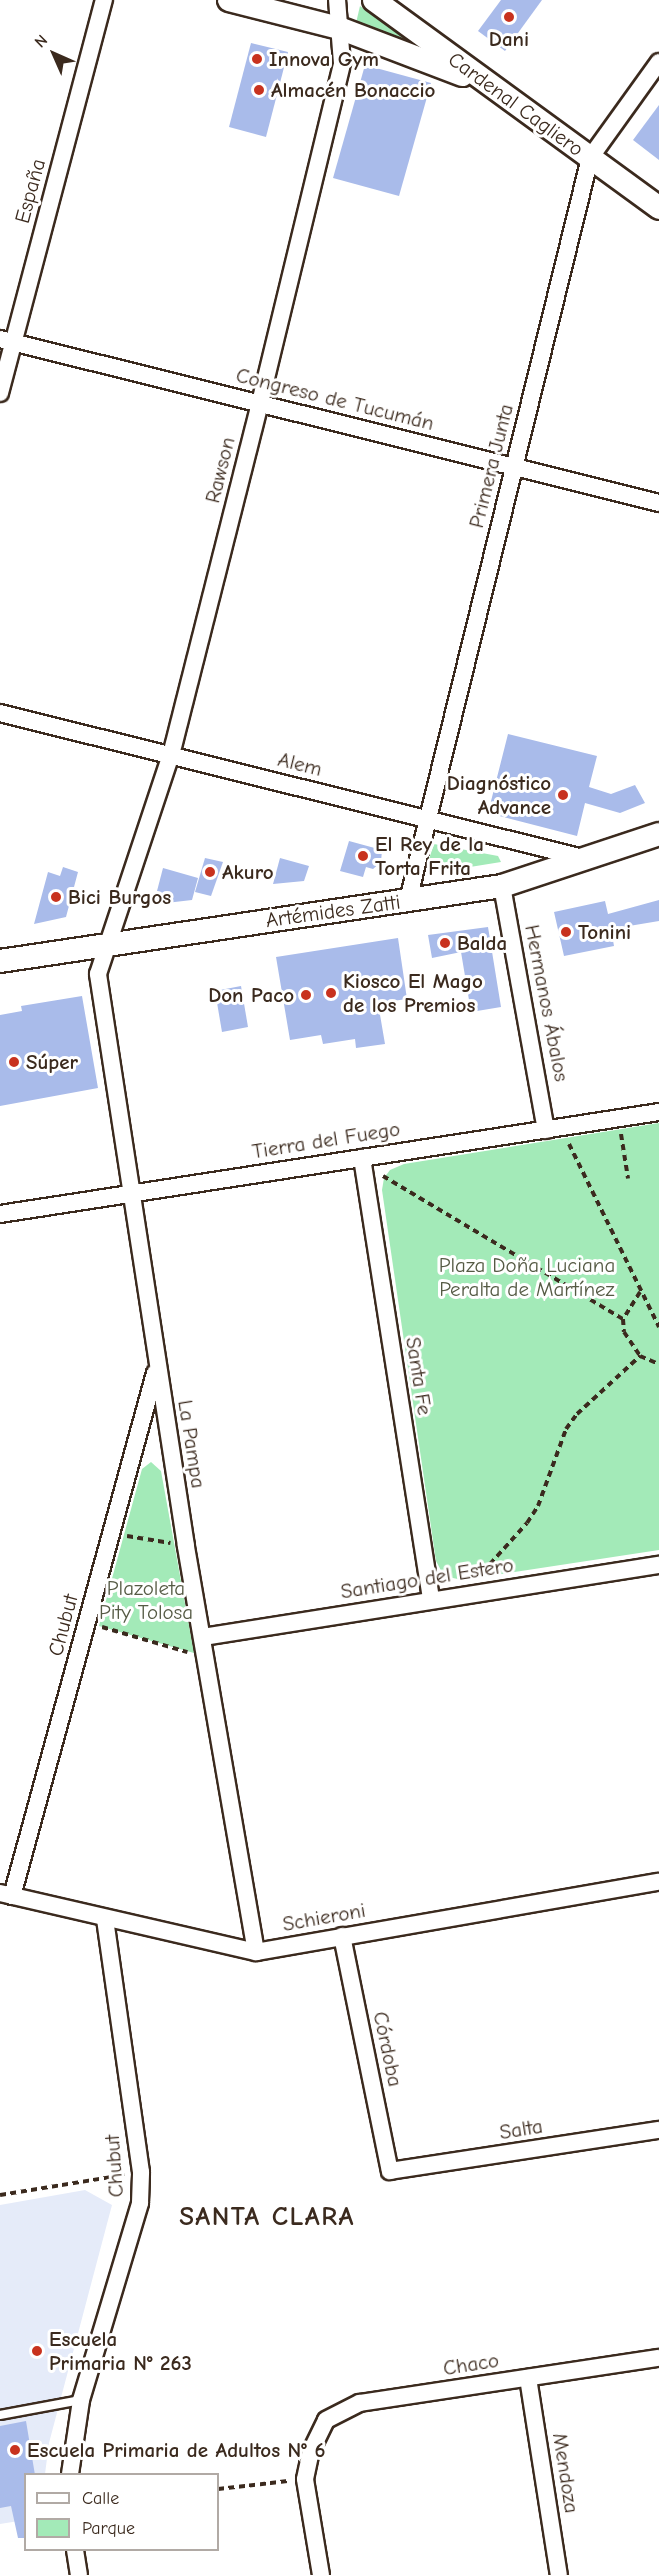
<!DOCTYPE html>
<meta charset="utf-8">
<style>
body{margin:0}
#map{position:relative;width:659px;height:2575px;overflow:hidden;background:#fff;font-family:"Comic Neue",sans-serif}
div>[style]{position:absolute}
.built>*{inset:0;background:#e5ebf9}
.green>*{inset:0;background:#a3eab8}
.building>*{inset:0;background:#a9bbea}
.path>*{height:4px;margin-top:-2px;transform-origin:0;background:repeating-linear-gradient(90deg,#3b2a1e 0 6px,transparent 0 10.5px)}
.roads{filter:drop-shadow(2px 0 #3b2a1e) drop-shadow(-2px 0 #3b2a1e) drop-shadow(0 2px #3b2a1e) drop-shadow(0 -2px #3b2a1e)}
.lane>*{height:8px;margin:-4px;padding:0 4px;transform-origin:4px;border-radius:4px;background:#fff}
.street>*{height:16px;margin:-8px;padding:0 8px;transform-origin:8px;border-radius:8px;background:#fff}
.secondary>*{height:22px;margin:-11px;padding:0 11px;transform-origin:11px;border-radius:11px;background:#fff}
.dots>*{width:16px;height:16px;translate:-50% -50%;box-sizing:border-box;border:3px solid #fff;border-radius:50%}
span{translate:-50% -50%;white-space:nowrap;text-align:center;line-height:1.15;-webkit-text-stroke:6px #fff;paint-order:stroke}
.poi-label{font-size:21px;color:#3b2a1e;font-weight:700}
.left{translate:0 -50%;text-align:left}
.right{translate:-100% -50%;text-align:right}
.street-label{font-size:21px;color:#3b2a1e}
.park-label{font-size:21px;color:#555a44}
.district-label{font-size:27px;color:#3b2a1e;font-weight:700;letter-spacing:1.5px}
.legend{position:absolute;left:24px;top:2473px;width:195px;height:78px;box-sizing:border-box;background:#fff;border:2px solid #b1aaa5;margin:0;padding:8px 10px;list-style:none;font-size:18px;color:#3b2a1e}
.legend li{display:flex;align-items:center;gap:12px;height:30px}
.legend b{width:30px;border:2px solid #b1aaa5}
.north{position:absolute;left:24px;top:24px;width:60px;height:60px;-webkit-text-stroke:4px #fff;paint-order:stroke;rotate:315deg;font-size:16px;font-weight:700;line-height:24px;text-align:center;color:#3b2a1e}
.north::after{content:'';display:block;margin:auto;width:21px;height:27px;background:#3b2a1e;clip-path:polygon(50% 0,100% 100%,50% 72%,0 100%)}
</style>
<div id="map">
<div class="built">
<div style="clip-path:polygon(85px 2190px,112px 2205px,49px 2443px,45px 2474px,26px 2474px,25px 2520px,0 2524px,0 2205px)"></div>
</div>
<div class="green">
<div style="clip-path:polygon(360px 6px,403px 37px,404px 40px,356px 23px)"></div>
<div style="clip-path:polygon(434px 844px,498px 856px,501px 862px,439px 872px,427px 865px)"></div>
<div style="clip-path:polygon(659px 1123px,659px 1550px,462px 1580px,444px 1576px,436px 1561px,382px 1190px,384px 1178px,390px 1170px,404px 1164px)"></div>
<div style="clip-path:polygon(151px 1462px,161px 1471px,194px 1653px,99px 1626px,142px 1469px)"></div>
</div>
<div class="building">
<div style="clip-path:polygon(501px 0,542px 0,505px 51px,478px 31px)"></div>
<div style="clip-path:polygon(251px 43px,288px 52px,266px 137px,229px 127px)"></div>
<div style="clip-path:polygon(365px 65px,431px 83px,399px 196px,333px 178px)"></div>
<div style="clip-path:polygon(659px 105px,659px 160px,633px 140px)"></div>
<div style="clip-path:polygon(508px 734px,597px 756px,589px 787px,611px 794px,635px 785px,645px 803px,620px 813px,585px 803px,577px 836px,488px 813px)"></div>
<div style="clip-path:polygon(349px 841px,382px 850px,381px 862px,373px 869px,366px 867px,363px 877px,340px 871px)"></div>
<div style="clip-path:polygon(205px 858px,223px 862px,211px 896px,195px 892px)"></div>
<div style="clip-path:polygon(280px 858px,309px 866px,304px 881px,273px 884px)"></div>
<div style="clip-path:polygon(63px 867px,78px 872px,66px 917px,34px 924px,48px 872px,60px 876px)"></div>
<div style="clip-path:polygon(163px 868px,198px 878px,192px 900px,166px 903px,157px 891px)"></div>
<div style="clip-path:polygon(659px 900px,659px 921px,611px 929px,614px 946px,564px 956px,554px 912px,605px 901px,608px 914px)"></div>
<div style="clip-path:polygon(488px 927px,501px 1007px,471px 1012px,461px 952px,432px 958px,428px 935px)"></div>
<div style="clip-path:polygon(398px 938px,407px 999px,378px 1003px,385px 1044px,356px 1048px,355px 1039px,323px 1044px,321px 1035px,290px 1040px,276px 957px)"></div>
<div style="clip-path:polygon(241px 986px,248px 1027px,222px 1032px,215px 991px)"></div>
<div style="clip-path:polygon(82px 996px,98px 1088px,0 1106px,0 1015px,22px 1011px,21px 1006px)"></div>
<div style="clip-path:polygon(26px 2421px,35px 2475px,26px 2475px,26px 2538px,18px 2538px,11px 2506px,0 2508px,0 2426px)"></div>
</div>
<div class="path">
<div style="left:621px;top:1134px;width:45px;rotate:81deg"></div>
<div style="left:569px;top:1144px;width:204px;rotate:63.8deg"></div>
<div style="left:383px;top:1176px;width:279px;rotate:30.8deg"></div>
<div style="left:640px;top:1292px;width:32px;rotate:122deg"></div>
<div style="left:623px;top:1319px;width:13px;rotate:86deg"></div>
<div style="left:624px;top:1332px;width:29px;rotate:56deg"></div>
<div style="left:640px;top:1356px;width:21px;rotate:23deg"></div>
<div style="left:127px;top:1536px;width:44px;rotate:9.2deg"></div>
<div style="left:473px;top:1575px;width:20px;rotate:-33deg"></div>
<div style="left:490px;top:1564px;width:55px;rotate:-47.9deg"></div>
<div style="left:527px;top:1523px;width:20px;rotate:-57deg"></div>
<div style="left:538px;top:1506px;width:82px;rotate:-70deg"></div>
<div style="left:566px;top:1429px;width:19px;rotate:-54deg"></div>
<div style="left:577px;top:1414px;width:86px;rotate:-42.6deg"></div>
<div style="left:102px;top:1627px;width:89px;rotate:16.4deg"></div>
<div style="left:0;top:2195px;width:126px;rotate:-9.2deg"></div>
<div style="left:218px;top:2489px;width:70px;rotate:-6.5deg"></div>
</div>
<div class="roads">
<div class="lane">
<div style="left:0;top:2415px;width:82px;rotate:-10.5deg"></div>
</div>
<div class="street">
<div style="left:0;top:339px;width:679px;rotate:13.97deg"></div>
<div style="left:0;top:393px;width:407px;rotate:-75.2deg"></div>
<div style="left:0;top:713px;width:605px;rotate:13.97deg"></div>
<div style="left:502px;top:886px;width:248px;rotate:79.8deg"></div>
<div style="left:408px;top:900px;width:764px;rotate:-76.22deg"></div>
<div style="left:590px;top:158px;width:118px;rotate:-54.3deg"></div>
<div style="left:362px;top:1158px;width:447px;rotate:81.1deg"></div>
<div style="left:0;top:1214px;width:667px;rotate:-8.8deg"></div>
<div style="left:203px;top:1637px;width:462px;rotate:-9deg"></div>
<div style="left:0;top:1893px;width:263px;rotate:13deg"></div>
<div style="left:256px;top:1952px;width:409px;rotate:-9.9deg"></div>
<div style="left:12px;top:1896px;width:542px;rotate:-74.71deg"></div>
<div style="left:342px;top:1936px;width:240px;rotate:78.5deg"></div>
<div style="left:390px;top:2171px;width:272px;rotate:-8.7deg"></div>
<div style="left:256px;top:1952px;width:412px;rotate:-99.8deg"></div>
<div style="left:186px;top:1546px;width:579px;rotate:-98.75deg"></div>
<div style="left:98px;top:974px;width:231px;rotate:-71.6deg"></div>
<div style="left:171px;top:755px;width:363px;rotate:-75.8deg"></div>
<div style="left:260px;top:403px;width:350px;rotate:-76.4deg"></div>
<div style="left:342px;top:63px;width:63px;rotate:-94.5deg"></div>
<div style="left:528px;top:2378px;width:199px;rotate:81.1deg"></div>
<div style="left:70px;top:2474px;width:75px;rotate:-81.5deg"></div>
<div style="left:81px;top:2400px;width:206px;rotate:-73.3deg"></div>
<div style="left:140px;top:2203px;width:31px;rotate:-88deg"></div>
<div style="left:141px;top:2172px;width:255px;rotate:-98.1deg"></div>
<div style="left:75px;top:2550px;width:25px;rotate:81deg"></div>
<div style="left:321px;top:2575px;width:97px;rotate:-99.5deg"></div>
<div style="left:305px;top:2479px;width:29px;rotate:-78deg"></div>
<div style="left:311px;top:2451px;width:34px;rotate:-64deg"></div>
<div style="left:326px;top:2420px;width:38px;rotate:-27deg"></div>
<div style="left:360px;top:2403px;width:302px;rotate:-8.6deg"></div>
</div>
<div class="secondary">
<div style="left:229px;top:0;width:114px;rotate:14.3deg"></div>
<div style="left:339px;top:28px;width:132px;rotate:20.9deg"></div>
<div style="left:374px;top:0;width:353px;rotate:36.1deg"></div>
<div style="left:0;top:961px;width:508px;rotate:-8.5deg"></div>
<div style="left:502px;top:886px;width:165px;rotate:-18.3deg"></div>
</div>
</div>
<div class="dots">
<div style="left:509px;top:17px;background:#c8321e"></div>
<div style="left:257px;top:59px;background:#c8321e"></div>
<div style="left:259px;top:90px;background:#c8321e"></div>
<div style="left:563px;top:795px;background:#c8321e"></div>
<div style="left:363px;top:856px;background:#c8321e"></div>
<div style="left:210px;top:872px;background:#c8321e"></div>
<div style="left:56px;top:897px;background:#c8321e"></div>
<div style="left:566px;top:932px;background:#c8321e"></div>
<div style="left:445px;top:943px;background:#c8321e"></div>
<div style="left:331px;top:993px;background:#c8321e"></div>
<div style="left:306px;top:995px;background:#c8321e"></div>
<div style="left:14px;top:1062px;background:#c8321e"></div>
<div style="left:37px;top:2351px;background:#c8321e"></div>
<div style="left:15px;top:2450px;background:#c8321e"></div>
</div>
<div class="poi-label">
<span style="left:509px;top:39px">Dani</span>
<span class="left" style="left:269px;top:59px">Innova Gym</span>
<span class="left" style="left:271px;top:90px">Almacén Bonaccio</span>
<span class="right" style="left:551px;top:795px">Diagnóstico<br>Advance</span>
<span class="left" style="left:375px;top:856px">El Rey de la<br>Torta Frita</span>
<span class="left" style="left:222px;top:872px">Akuro</span>
<span class="left" style="left:68px;top:897px">Bici Burgos</span>
<span class="left" style="left:578px;top:932px">Tonini</span>
<span class="left" style="left:457px;top:943px">Balda</span>
<span class="left" style="left:343px;top:993px">Kiosco El Mago<br>de los Premios</span>
<span class="right" style="left:294px;top:995px">Don Paco</span>
<span class="left" style="left:26px;top:1062px">Súper</span>
<span class="left" style="left:49px;top:2351px">Escuela<br>Primaria N° 263</span>
<span class="left" style="left:27px;top:2450px">Escuela Primaria de Adultos N° 6</span>
</div>
<div class="street-label">
<span style="left:516px;top:104px;rotate:36deg">Cardenal Cagliero</span>
<span style="left:30px;top:191px;rotate:-75deg">España</span>
<span style="left:335px;top:399px;rotate:14deg">Congreso de Tucumán</span>
<span style="left:491px;top:466px;rotate:-76deg">Primera Junta</span>
<span style="left:220px;top:470px;rotate:-76deg">Rawson</span>
<span style="left:300px;top:764px;rotate:14deg">Alem</span>
<span style="left:333px;top:911px;rotate:-8deg">Artémides Zatti</span>
<span style="left:547px;top:1003px;rotate:79deg">Hermanos Ábalos</span>
<span style="left:326px;top:1140px;rotate:-9deg">Tierra del Fuego</span>
<span style="left:419px;top:1376px;rotate:81deg">Santa Fe</span>
<span style="left:192px;top:1444px;rotate:81deg">La Pampa</span>
<span style="left:427px;top:1578px;rotate:-9deg">Santiago del Estero</span>
<span style="left:63px;top:1625px;rotate:-75deg">Chubut</span>
<span style="left:324px;top:1917px;rotate:-10deg">Schieroni</span>
<span style="left:388px;top:2049px;rotate:78deg">Córdoba</span>
<span style="left:521px;top:2129px;rotate:-9deg">Salta</span>
<span style="left:114px;top:2166px;rotate:-94deg">Chubut</span>
<span style="left:471px;top:2364px;rotate:-9deg">Chaco</span>
<span style="left:566px;top:2473px;rotate:81deg">Mendoza</span>
</div>
<div class="park-label">
<span style="left:527px;top:1277px">Plaza Doña Luciana<br>Peralta de Martínez</span>
<span style="left:146px;top:1600px">Plazoleta<br>Pity Tolosa</span>
</div>
<div class="district-label">
<span style="left:267px;top:2217px">SANTA CLARA</span>
</div>
<ul class="legend">
<li><b style="height:8px;background:#fff"></b>Calle</li>
<li><b style="height:16px;background:#a3eab8"></b>Parque</li>
</ul>
<div class="north">N</div>
</div>
